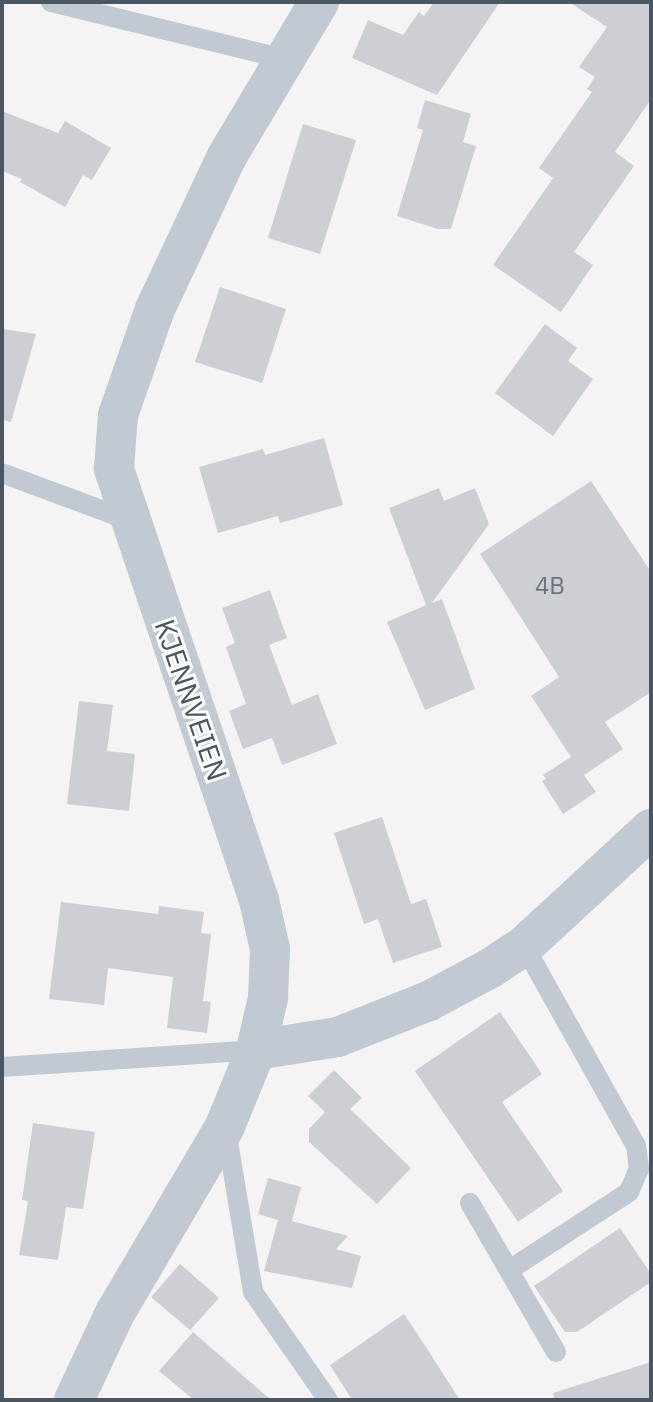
<!DOCTYPE html>
<style>
body{margin:0}
#map{position:relative;width:653px;height:1402px;overflow:hidden;background:#f5f3f3;font-family:"IBM Plex Sans",sans-serif}
div>[style]{position:absolute}
.building>*{inset:0;background:#cdcfd5}
.service>*{height:20px;margin:-10px;padding:0 10px;transform-origin:10px;border-radius:10px;background:#c1cad2}
.minor>*{height:40px;margin:-20px;padding:0 20px;transform-origin:20px;border-radius:20px;background:#c1cad2}
span{translate:-50% -50%;white-space:nowrap;text-align:center;line-height:1.15;-webkit-text-stroke:6px #fff;paint-order:stroke}
.number-label{font-size:24px;color:#6b747e}
.number-label span{-webkit-text-stroke-width:0}
.street-label{font-size:28px;color:#4a5661}
.frame{position:absolute;inset:0;border:4px solid #4a5661;pointer-events:none}
</style>
<div id="map">
<div class="building">
<div style="clip-path:polygon(434px 2px,500px 2px,437px 95px,352px 58px,368px 20px,403px 35px,419px 12px,424px 16px)"></div>
<div style="clip-path:polygon(569px 2px,651px 2px,651px 99px,615px 152px,634px 166px,574px 252px,593px 265px,561px 312px,493px 265px,553px 178px,539px 168px,592px 92px,587px 89px,595px 77px,579px 67px,607px 27px)"></div>
<div style="clip-path:polygon(425px 100px,471px 114px,463px 142px,476px 146px,451px 229px,438px 229px,397px 216px,423px 130px,417px 128px)"></div>
<div style="clip-path:polygon(2px 111px,58px 133px,65px 121px,111px 148px,92px 180px,83px 175px,65px 207px,20px 182px,22px 179px,2px 171px)"></div>
<div style="clip-path:polygon(303px 124px,356px 140px,320px 254px,268px 238px)"></div>
<div style="clip-path:polygon(220px 287px,286px 309px,262px 383px,195px 362px)"></div>
<div style="clip-path:polygon(545px 324px,577px 348px,568px 361px,593px 379px,553px 436px,495px 393px)"></div>
<div style="clip-path:polygon(2px 329px,36px 334px,11px 422px,2px 420px)"></div>
<div style="clip-path:polygon(324px 438px,343px 505px,280px 523px,278px 516px,218px 533px,199px 467px,263px 449px,265px 455px)"></div>
<div style="clip-path:polygon(591px 481px,651px 572px,651px 692px,605px 722px,623px 749px,584px 775px,596px 792px,563px 814px,542px 781px,546px 779px,543px 775px,571px 757px,531px 696px,559px 677px,480px 554px)"></div>
<div style="clip-path:polygon(439px 488px,444px 501px,475px 488px,489px 524px,432px 603px,442px 599px,475px 689px,425px 710px,387px 622px,426px 605px,389px 508px)"></div>
<div style="clip-path:polygon(270px 590px,287px 638px,269px 645px,292px 705px,318px 694px,337px 744px,282px 765px,272px 738px,243px 749px,229px 711px,246px 704px,226px 647px,235px 643px,222px 608px)"></div>
<div style="clip-path:polygon(79px 701px,113px 705px,107px 751px,135px 754px,129px 811px,67px 804px)"></div>
<div style="clip-path:polygon(382px 817px,411px 904px,426px 899px,442px 947px,393px 963px,378px 919px,364px 924px,334px 833px)"></div>
<div style="clip-path:polygon(61px 902px,158px 914px,159px 906px,204px 912px,201px 933px,211px 934px,203px 1001px,211px 1002px,207px 1033px,167px 1028px,173px 977px,108px 968px,104px 1005px,49px 999px)"></div>
<div style="clip-path:polygon(500px 1012px,542px 1074px,502px 1102px,563px 1191px,518px 1222px,415px 1071px)"></div>
<div style="clip-path:polygon(334px 1070px,362px 1098px,350px 1109px,411px 1168px,377px 1204px,309px 1142px,309px 1129px,325px 1112px,308px 1096px)"></div>
<div style="clip-path:polygon(33px 1123px,95px 1132px,83px 1209px,66px 1207px,58px 1260px,19px 1255px,28px 1201px,22px 1200px)"></div>
<div style="clip-path:polygon(268px 1178px,301px 1187px,292px 1221px,348px 1236px,336px 1249px,361px 1256px,352px 1288px,264px 1271px,278px 1220px,258px 1214px)"></div>
<div style="clip-path:polygon(620px 1228px,651px 1274px,651px 1282px,577px 1332px,565px 1332px,534px 1286px)"></div>
<div style="clip-path:polygon(180px 1264px,219px 1298px,190px 1330px,151px 1297px)"></div>
<div style="clip-path:polygon(404px 1314px,422px 1341px,460px 1400px,352px 1400px,330px 1365px)"></div>
<div style="clip-path:polygon(193px 1332px,271px 1400px,194px 1400px,159px 1371px)"></div>
<div style="clip-path:polygon(651px 1362px,651px 1400px,554px 1400px,553px 1393px)"></div>
</div>
<div class="service">
<div style="left:51px;top:2px;width:240px;rotate:13.7deg"></div>
<div style="left:2px;top:473px;width:138px;rotate:20.4deg"></div>
<div style="left:2px;top:1067px;width:255px;rotate:-3.8deg"></div>
<div style="left:226px;top:1130px;width:164px;rotate:80.5deg"></div>
<div style="left:253px;top:1292px;width:131px;rotate:55.2deg"></div>
<div style="left:470px;top:1203px;width:172px;rotate:60deg"></div>
<div style="left:509px;top:1270px;width:143px;rotate:-33deg"></div>
<div style="left:629px;top:1192px;width:25px;rotate:-67deg"></div>
<div style="left:639px;top:1169px;width:23px;rotate:-97deg"></div>
<div style="left:636px;top:1146px;width:229px;rotate:-119.2deg"></div>
</div>
<div class="minor">
<div style="left:256px;top:1050px;width:83px;rotate:-9deg"></div>
<div style="left:338px;top:1037px;width:98px;rotate:-21.6deg"></div>
<div style="left:429px;top:1001px;width:68px;rotate:-28.1deg"></div>
<div style="left:489px;top:969px;width:42px;rotate:-33.3deg"></div>
<div style="left:524px;top:946px;width:173px;rotate:-42.7deg"></div>
<div style="left:74px;top:1400px;width:96px;rotate:-64.8deg"></div>
<div style="left:115px;top:1313px;width:217px;rotate:-59.5deg"></div>
<div style="left:225px;top:1126px;width:82px;rotate:-67.8deg"></div>
<div style="left:256px;top:1050px;width:53px;rotate:-77deg"></div>
<div style="left:268px;top:998px;width:49px;rotate:-87.7deg"></div>
<div style="left:270px;top:949px;width:50px;rotate:-102.7deg"></div>
<div style="left:259px;top:900px;width:456px;rotate:-108.6deg"></div>
<div style="left:114px;top:468px;width:53px;rotate:-85.7deg"></div>
<div style="left:118px;top:415px;width:112px;rotate:-70.8deg"></div>
<div style="left:155px;top:309px;width:167px;rotate:-64.8deg"></div>
<div style="left:226px;top:158px;width:182px;rotate:-59.2deg"></div>
</div>
<div class="number-label">
<span style="left:550px;top:586px">4B</span>
</div>
<div class="street-label">
<span style="left:191px;top:700px;rotate:71deg">KJENNVEIEN</span>
</div>
<div class="frame"></div>
</div>
